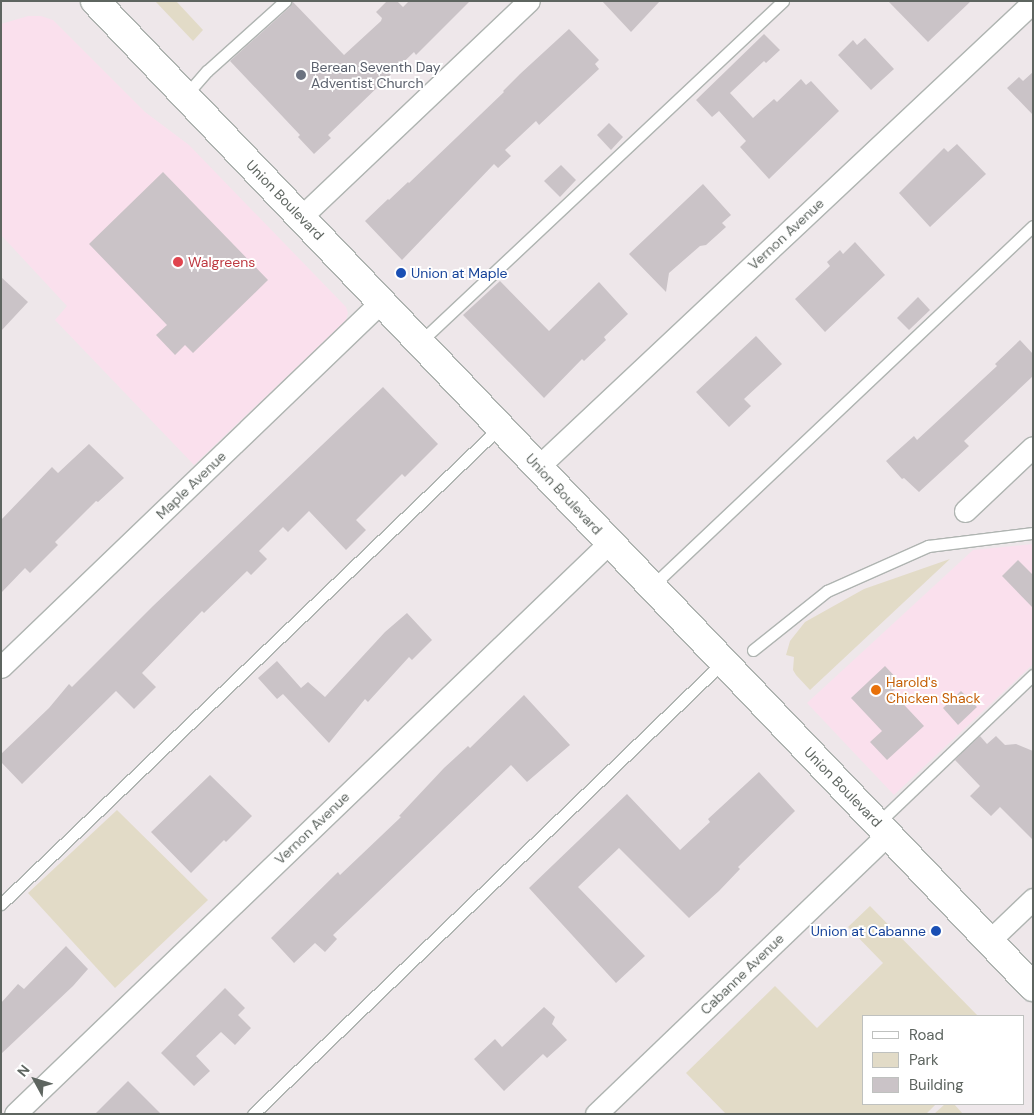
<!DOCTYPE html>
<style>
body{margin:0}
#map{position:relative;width:1034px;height:1115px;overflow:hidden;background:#eee7ea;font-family:"DM Sans",sans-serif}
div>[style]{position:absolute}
.commercial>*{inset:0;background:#fae0ed}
.green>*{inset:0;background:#e2dbc7}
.building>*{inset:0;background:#cac3c7}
.roads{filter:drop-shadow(1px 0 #afb4b1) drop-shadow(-1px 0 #afb4b1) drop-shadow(0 1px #afb4b1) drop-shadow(0 -1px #afb4b1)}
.lane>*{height:11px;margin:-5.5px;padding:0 5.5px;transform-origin:5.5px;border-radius:5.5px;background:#fff}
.street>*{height:21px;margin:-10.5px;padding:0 10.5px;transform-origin:10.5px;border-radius:10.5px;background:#fff}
.secondary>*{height:28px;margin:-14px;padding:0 14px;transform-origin:14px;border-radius:14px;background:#fff}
.dots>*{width:14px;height:14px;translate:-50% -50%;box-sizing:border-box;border:2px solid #fff;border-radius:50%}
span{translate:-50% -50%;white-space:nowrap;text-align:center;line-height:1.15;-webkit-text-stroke:4px #fff;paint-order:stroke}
.worship-label{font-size:14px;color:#5b616d}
.left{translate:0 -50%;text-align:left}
.street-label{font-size:14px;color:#5e6560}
.health-label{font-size:14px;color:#be3a42}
.transit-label{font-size:14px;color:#164399}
.right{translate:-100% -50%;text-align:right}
.food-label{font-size:14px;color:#c56008}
.frame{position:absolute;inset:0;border:2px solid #5e6560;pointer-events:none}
.legend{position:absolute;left:862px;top:1015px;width:162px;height:90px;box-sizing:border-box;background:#fff;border:1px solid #bfc1bf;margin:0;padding:6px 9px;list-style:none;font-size:15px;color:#5e6560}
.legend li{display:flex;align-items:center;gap:10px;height:25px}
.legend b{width:25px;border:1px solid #bfc1bf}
.north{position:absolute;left:10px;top:1055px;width:50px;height:50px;-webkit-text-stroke:4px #fff;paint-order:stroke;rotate:309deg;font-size:14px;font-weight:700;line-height:20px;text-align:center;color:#5e6560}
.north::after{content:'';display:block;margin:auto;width:18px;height:22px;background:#5e6560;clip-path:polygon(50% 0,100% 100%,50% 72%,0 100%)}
</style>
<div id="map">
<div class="commercial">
<div style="clip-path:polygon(28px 16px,41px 16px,53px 20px,145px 112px,189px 145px,346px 307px,348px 313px,346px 320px,194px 465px,55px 320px,67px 306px,1px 235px,1px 24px)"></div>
<div style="clip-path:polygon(1033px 544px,1033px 664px,894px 795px,807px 703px,973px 550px)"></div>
</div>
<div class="green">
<div style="clip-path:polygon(155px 1px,176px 1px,203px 30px,193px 41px)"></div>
<div style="clip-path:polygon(950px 559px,810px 690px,796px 675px,793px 670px,794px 657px,786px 655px,790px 641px,805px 622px,864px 589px)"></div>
<div style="clip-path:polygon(117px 810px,208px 900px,115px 988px,28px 893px)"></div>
<div style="clip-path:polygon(870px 906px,978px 1016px,863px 1016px,863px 1104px,936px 1104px,926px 1114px,726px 1114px,686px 1073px,775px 986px,817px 1028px,883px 963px,848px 927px)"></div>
<div style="clip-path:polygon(945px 1104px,954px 1104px,963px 1114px,934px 1114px)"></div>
</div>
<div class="building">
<div style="clip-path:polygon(292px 1px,344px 55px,381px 21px,382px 18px,376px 12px,387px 1px,397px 1px,403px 7px,409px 1px,470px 1px,416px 55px,414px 52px,328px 135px,331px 138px,314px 154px,298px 137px,300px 135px,230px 61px,290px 7px)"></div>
<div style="clip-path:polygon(602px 1px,660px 1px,631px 32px)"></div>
<div style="clip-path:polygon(888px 1px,971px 1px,928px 42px)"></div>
<div style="clip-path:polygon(569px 29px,599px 60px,595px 64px,599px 69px,539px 125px,536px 121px,505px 150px,511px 156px,498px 168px,494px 164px,402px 260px,365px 221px,388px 199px,389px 200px,408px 182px,409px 183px,504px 92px,503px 91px,520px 74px)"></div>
<div style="clip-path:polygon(764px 34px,780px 50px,766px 63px,764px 61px,730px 93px,753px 118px,774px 99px,777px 102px,801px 79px,806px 85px,811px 81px,839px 111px,769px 179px,740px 147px,746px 141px,719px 111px,712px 117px,696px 100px)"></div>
<div style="clip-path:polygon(865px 38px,894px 69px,871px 90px,838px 55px,853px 40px,857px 45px)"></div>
<div style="clip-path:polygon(1033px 72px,1033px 115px,1007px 88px,1019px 77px,1023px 81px)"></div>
<div style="clip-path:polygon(609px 123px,623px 137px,611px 150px,597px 135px)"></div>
<div style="clip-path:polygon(957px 144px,986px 174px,930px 227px,899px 193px,944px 148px,948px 152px)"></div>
<div style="clip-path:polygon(561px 165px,576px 180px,560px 197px,544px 181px)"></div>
<div style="clip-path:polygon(163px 172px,268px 280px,193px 353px,185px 345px,175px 355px,156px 335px,167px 325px,89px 244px)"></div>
<div style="clip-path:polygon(703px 184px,731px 215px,722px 223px,726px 227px,706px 245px,700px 246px,669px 273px,666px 292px,629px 254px)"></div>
<div style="clip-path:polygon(855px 242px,885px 275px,825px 332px,795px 299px,830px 266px,827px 262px,840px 250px,843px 254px)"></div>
<div style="clip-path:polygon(1px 277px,28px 302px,1px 331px)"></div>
<div style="clip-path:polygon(500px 281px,549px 331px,599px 282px,628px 314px,604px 337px,606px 340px,584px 361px,582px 359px,544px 398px,463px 315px)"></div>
<div style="clip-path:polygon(918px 297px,930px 310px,909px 330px,897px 318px)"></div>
<div style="clip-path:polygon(756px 336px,782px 364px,744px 399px,751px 406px,729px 427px,696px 392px)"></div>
<div style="clip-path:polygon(1020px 340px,1033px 354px,1033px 376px,964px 441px,969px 446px,919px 492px,904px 478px,902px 479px,886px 461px,914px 436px,917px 440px,997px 366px,995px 364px)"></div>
<div style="clip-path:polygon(383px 387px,438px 444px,405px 477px,402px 474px,356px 520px,366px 530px,346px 550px,309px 511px,288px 532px,283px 527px,259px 551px,267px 559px,251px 575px,247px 571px,204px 613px,202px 611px,142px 673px,156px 687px,134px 709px,116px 691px,22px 784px,1px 762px,1px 754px,49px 708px,69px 684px,72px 687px,153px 606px)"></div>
<div style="clip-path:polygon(89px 444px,124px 478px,98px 502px,96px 501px,55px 542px,58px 545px,30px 573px,25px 568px,1px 593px,1px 520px,52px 467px,58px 473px)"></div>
<div style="clip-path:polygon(1018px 560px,1033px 575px,1033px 608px,1002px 576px)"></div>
<div style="clip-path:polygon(407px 613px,432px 640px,412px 660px,409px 657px,368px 702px,365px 699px,329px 743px,283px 694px,277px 699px,258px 678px,277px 661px,301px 688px,308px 682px,325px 697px,385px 632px)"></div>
<div style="clip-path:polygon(885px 666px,901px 683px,892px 692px,924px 726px,887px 760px,870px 742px,882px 731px,851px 698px)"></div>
<div style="clip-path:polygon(961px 691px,977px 707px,958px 725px,943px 708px)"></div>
<div style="clip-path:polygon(524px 695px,570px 745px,527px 782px,511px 765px,333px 935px,337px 939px,325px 952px,315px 943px,294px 963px,271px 938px,338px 872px,340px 875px,401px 817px,399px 816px,444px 768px,468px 746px,470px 748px)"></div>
<div style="clip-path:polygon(980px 736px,987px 744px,996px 736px,1005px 745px,1016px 744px,1033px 751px,1033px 840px,1000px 807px,991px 816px,970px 796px,980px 786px,955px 760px)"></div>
<div style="clip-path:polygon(759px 772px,795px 811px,738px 867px,740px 869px,719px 891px,689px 918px,619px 848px,578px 887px,645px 956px,616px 983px,529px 888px,627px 794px,680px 850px,710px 822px,708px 819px)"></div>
<div style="clip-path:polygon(210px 775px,252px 816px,226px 842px,224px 840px,191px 873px,151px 832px)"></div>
<div style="clip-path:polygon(66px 946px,88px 969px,73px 986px,1px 1054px,1px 1003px,18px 984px,24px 989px)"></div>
<div style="clip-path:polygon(225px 988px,245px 1008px,238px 1015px,251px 1028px,235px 1045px,221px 1032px,196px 1056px,210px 1071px,194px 1086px,161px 1053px)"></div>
<div style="clip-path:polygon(544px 1007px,555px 1017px,552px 1024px,567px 1040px,547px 1058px,543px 1054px,504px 1091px,474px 1059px,495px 1039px,502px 1047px)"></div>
<div style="clip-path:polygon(128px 1081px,161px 1114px,95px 1114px)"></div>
</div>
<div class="roads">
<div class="lane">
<div style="left:185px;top:96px;width:33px;rotate:-49deg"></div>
<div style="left:207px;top:71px;width:105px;rotate:-41.9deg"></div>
<div style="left:420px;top:342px;width:498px;rotate:-43.2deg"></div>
<div style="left:652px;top:586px;width:524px;rotate:-43.38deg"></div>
<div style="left:753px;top:650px;width:95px;rotate:-38.6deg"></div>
<div style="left:827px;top:591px;width:111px;rotate:-24deg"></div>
<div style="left:928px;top:546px;width:106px;rotate:-7.1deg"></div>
<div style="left:877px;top:824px;width:216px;rotate:-43.7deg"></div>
<div style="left:1px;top:904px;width:690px;rotate:-43.71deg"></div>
<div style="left:253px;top:1114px;width:652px;rotate:-43.88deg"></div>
</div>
<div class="street">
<div style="left:301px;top:217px;width:314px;rotate:-43.5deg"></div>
<div style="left:539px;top:466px;width:678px;rotate:-43.21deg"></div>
<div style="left:965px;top:511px;width:93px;rotate:-43.3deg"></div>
<div style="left:1px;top:667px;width:527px;rotate:-43.85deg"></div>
<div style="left:989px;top:941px;width:61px;rotate:-43.7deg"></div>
<div style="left:15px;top:1114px;width:825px;rotate:-43.87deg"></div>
<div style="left:596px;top:1114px;width:405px;rotate:-43.8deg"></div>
</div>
<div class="secondary">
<div style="left:95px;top:1px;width:1361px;rotate:46.43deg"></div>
</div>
</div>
<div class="dots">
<div style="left:301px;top:75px;background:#6b7280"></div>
<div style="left:178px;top:262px;background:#e0444e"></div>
<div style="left:401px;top:273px;background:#1a4fb4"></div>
<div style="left:876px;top:690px;background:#e8710a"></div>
<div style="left:936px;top:931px;background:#1a4fb4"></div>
</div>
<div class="worship-label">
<span class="left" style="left:311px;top:75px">Berean Seventh Day<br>Adventist Church</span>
</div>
<div class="street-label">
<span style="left:285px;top:200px;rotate:46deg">Union Boulevard</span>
<span style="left:786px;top:234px;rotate:-43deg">Vernon Avenue</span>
<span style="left:191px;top:485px;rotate:-44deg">Maple Avenue</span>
<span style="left:564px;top:494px;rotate:47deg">Union Boulevard</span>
<span style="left:843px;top:787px;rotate:46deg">Union Boulevard</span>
<span style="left:312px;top:828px;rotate:-44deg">Vernon Avenue</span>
<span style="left:742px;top:974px;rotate:-44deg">Cabanne Avenue</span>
</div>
<div class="health-label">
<span class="left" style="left:188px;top:262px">Walgreens</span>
</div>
<div class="transit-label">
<span class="left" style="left:411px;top:273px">Union at Maple</span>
<span class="right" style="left:926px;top:931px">Union at Cabanne</span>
</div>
<div class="food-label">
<span class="left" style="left:886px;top:690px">Harold's<br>Chicken Shack</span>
</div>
<div class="frame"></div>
<ul class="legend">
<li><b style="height:6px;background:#fff"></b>Road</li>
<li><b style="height:14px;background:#e2dbc7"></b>Park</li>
<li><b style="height:14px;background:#cac3c7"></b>Building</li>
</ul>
<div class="north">N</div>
</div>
